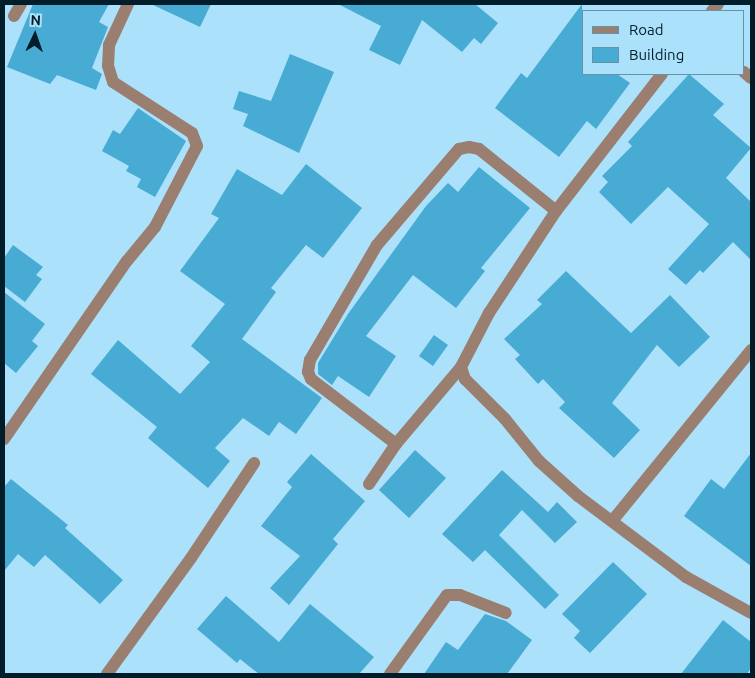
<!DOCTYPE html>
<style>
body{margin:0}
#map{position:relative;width:755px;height:678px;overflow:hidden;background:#abe1fa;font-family:Ubuntu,sans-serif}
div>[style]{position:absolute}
.building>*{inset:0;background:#48abd3}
.minor>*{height:12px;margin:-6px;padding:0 6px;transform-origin:6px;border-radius:6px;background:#9a7e70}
span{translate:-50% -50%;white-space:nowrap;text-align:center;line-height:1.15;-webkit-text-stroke:4.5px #abe1fa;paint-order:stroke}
.frame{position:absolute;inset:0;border:5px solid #001d29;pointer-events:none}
.legend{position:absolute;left:582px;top:10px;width:162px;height:65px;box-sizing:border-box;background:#abe1fa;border:1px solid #6793a6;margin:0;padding:6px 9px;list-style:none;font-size:15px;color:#001d29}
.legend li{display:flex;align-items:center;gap:10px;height:25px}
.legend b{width:25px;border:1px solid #6793a6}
.north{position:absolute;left:10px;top:10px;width:50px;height:50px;-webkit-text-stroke:4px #abe1fa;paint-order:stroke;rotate:3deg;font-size:14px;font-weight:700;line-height:20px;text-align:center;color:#001d29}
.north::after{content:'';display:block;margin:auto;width:18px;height:22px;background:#001d29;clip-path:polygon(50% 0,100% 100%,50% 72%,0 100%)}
</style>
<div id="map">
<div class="building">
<div style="clip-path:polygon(33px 4px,109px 4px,99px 22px,108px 27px,92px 68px,102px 74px,96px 90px,57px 75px,50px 84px,7px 67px)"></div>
<div style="clip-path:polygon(151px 4px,211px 4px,200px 27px)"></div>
<div style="clip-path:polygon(338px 4px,475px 4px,498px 23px,481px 44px,474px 38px,462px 52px,422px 20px,400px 65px,369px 50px,381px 26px)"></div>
<div style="clip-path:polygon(582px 4px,584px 74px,617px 74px,630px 83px,596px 129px,587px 121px,559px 157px,495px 108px,521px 73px,527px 78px)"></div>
<div style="clip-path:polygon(290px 54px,334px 72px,299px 153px,243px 126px,248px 114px,233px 109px,239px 91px,271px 101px)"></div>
<div style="clip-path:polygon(689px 74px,724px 104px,713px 115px,751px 148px,726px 178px,751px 202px,751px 260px,733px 242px,703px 273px,700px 270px,686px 285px,668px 269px,709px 224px,668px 187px,631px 224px,599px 192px,608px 182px,602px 176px,632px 146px,628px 142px)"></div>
<div style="clip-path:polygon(138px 108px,186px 141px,155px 197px,137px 187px,141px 179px,126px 171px,129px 166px,102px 151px,113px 130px,120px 134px)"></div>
<div style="clip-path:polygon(306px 164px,362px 208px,323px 258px,306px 245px,271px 288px,276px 292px,242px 339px,322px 398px,296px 434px,279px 422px,269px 436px,243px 418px,215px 448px,230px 461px,208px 488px,148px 438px,157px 427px,91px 374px,118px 340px,180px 394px,210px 362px,191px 346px,225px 304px,180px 271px,219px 218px,211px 214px,237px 169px,282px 195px)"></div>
<div style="clip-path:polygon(479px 167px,530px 208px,481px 268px,485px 271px,456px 308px,413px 275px,366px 336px,396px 356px,369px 397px,338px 376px,332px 385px,318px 374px,318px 363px,348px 314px,426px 206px,448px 183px,458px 192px)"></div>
<div style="clip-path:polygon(13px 245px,43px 267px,36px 275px,42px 279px,25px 302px,4px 286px,4px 258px)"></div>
<div style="clip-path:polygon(566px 271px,631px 333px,670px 295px,710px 337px,679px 367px,657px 345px,612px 403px,640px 430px,614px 458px,559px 408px,565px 402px,543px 379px,538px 384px,515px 359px,520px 355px,504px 339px,542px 304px,537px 300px)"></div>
<div style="clip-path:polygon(4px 292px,45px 324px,32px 341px,38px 346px,16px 373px,4px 363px)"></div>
<div style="clip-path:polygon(434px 335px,448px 345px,433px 366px,419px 356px)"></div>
<div style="clip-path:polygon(415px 450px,446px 478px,409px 518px,379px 490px)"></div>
<div style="clip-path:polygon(751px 453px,751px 566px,684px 516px,711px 479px,724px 489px)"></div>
<div style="clip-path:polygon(311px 454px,365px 501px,333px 539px,338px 544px,289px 605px,270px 588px,300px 556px,261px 526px,292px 487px,287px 482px)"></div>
<div style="clip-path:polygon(502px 470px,548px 512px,557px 502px,577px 522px,555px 543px,522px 510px,499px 535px,559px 595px,545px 609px,485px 550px,473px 562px,442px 534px)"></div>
<div style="clip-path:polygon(11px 479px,68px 525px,65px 528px,123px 580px,100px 604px,45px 555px,34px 567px,18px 554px,4px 571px,4px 487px)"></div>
<div style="clip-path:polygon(613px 562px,647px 594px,590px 653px,574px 638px,580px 631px,562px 614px)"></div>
<div style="clip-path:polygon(226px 596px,279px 642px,310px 604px,374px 657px,359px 674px,259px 674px,240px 659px,237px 663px,197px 629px)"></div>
<div style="clip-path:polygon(485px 614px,506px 621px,532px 640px,507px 674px,424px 674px,446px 642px,458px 650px)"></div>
<div style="clip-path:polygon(723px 620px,751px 642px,751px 668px,747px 674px,681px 674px)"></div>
</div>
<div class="minor">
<div style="left:712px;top:11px;width:9px;rotate:-49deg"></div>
<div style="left:14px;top:16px;width:14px;rotate:-60deg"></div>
<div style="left:744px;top:72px;width:9px;rotate:41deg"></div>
<div style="left:461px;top:367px;width:13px;rotate:72deg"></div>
<div style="left:465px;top:379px;width:57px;rotate:45deg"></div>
<div style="left:505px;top:419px;width:54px;rotate:51deg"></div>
<div style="left:539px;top:461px;width:52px;rotate:41.9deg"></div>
<div style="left:578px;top:496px;width:135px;rotate:36.9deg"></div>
<div style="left:686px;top:577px;width:74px;rotate:29deg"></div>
<div style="left:4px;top:439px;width:216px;rotate:-55.4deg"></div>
<div style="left:127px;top:261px;width:44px;rotate:-50.5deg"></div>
<div style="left:155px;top:227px;width:91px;rotate:-62.6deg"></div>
<div style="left:197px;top:146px;width:14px;rotate:-111deg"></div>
<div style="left:192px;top:133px;width:94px;rotate:-147.2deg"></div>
<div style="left:113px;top:82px;width:17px;rotate:-107deg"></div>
<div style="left:108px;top:66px;width:21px;rotate:-87deg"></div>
<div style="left:109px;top:45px;width:45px;rotate:-65.1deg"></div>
<div style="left:396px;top:444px;width:107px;rotate:-142.6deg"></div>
<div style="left:311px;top:379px;width:8px;rotate:-113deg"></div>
<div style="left:308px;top:372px;width:12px;rotate:-81deg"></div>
<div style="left:310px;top:360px;width:133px;rotate:-59.8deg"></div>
<div style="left:377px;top:245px;width:126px;rotate:-49.5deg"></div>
<div style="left:459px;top:149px;width:10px;rotate:-11deg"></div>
<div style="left:469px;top:147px;width:10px;rotate:11deg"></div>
<div style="left:479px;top:149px;width:99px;rotate:38.8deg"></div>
<div style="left:369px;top:484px;width:48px;rotate:-56deg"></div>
<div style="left:396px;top:444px;width:101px;rotate:-49.8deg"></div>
<div style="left:461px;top:367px;width:61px;rotate:-62.6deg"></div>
<div style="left:489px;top:313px;width:122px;rotate:-56.7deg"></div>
<div style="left:556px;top:211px;width:173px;rotate:-52.3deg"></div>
<div style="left:613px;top:520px;width:219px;rotate:-50.9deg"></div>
<div style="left:107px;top:674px;width:143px;rotate:-54.1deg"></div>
<div style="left:191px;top:558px;width:114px;rotate:-56.4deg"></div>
<div style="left:390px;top:674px;width:97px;rotate:-54.2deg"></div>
<div style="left:447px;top:595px;width:13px"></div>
<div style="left:460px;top:595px;width:49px;rotate:21.4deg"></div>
</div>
<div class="frame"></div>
<ul class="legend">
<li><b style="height:6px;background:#9a7e70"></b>Road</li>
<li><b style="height:14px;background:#48abd3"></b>Building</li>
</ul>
<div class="north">N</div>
</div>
